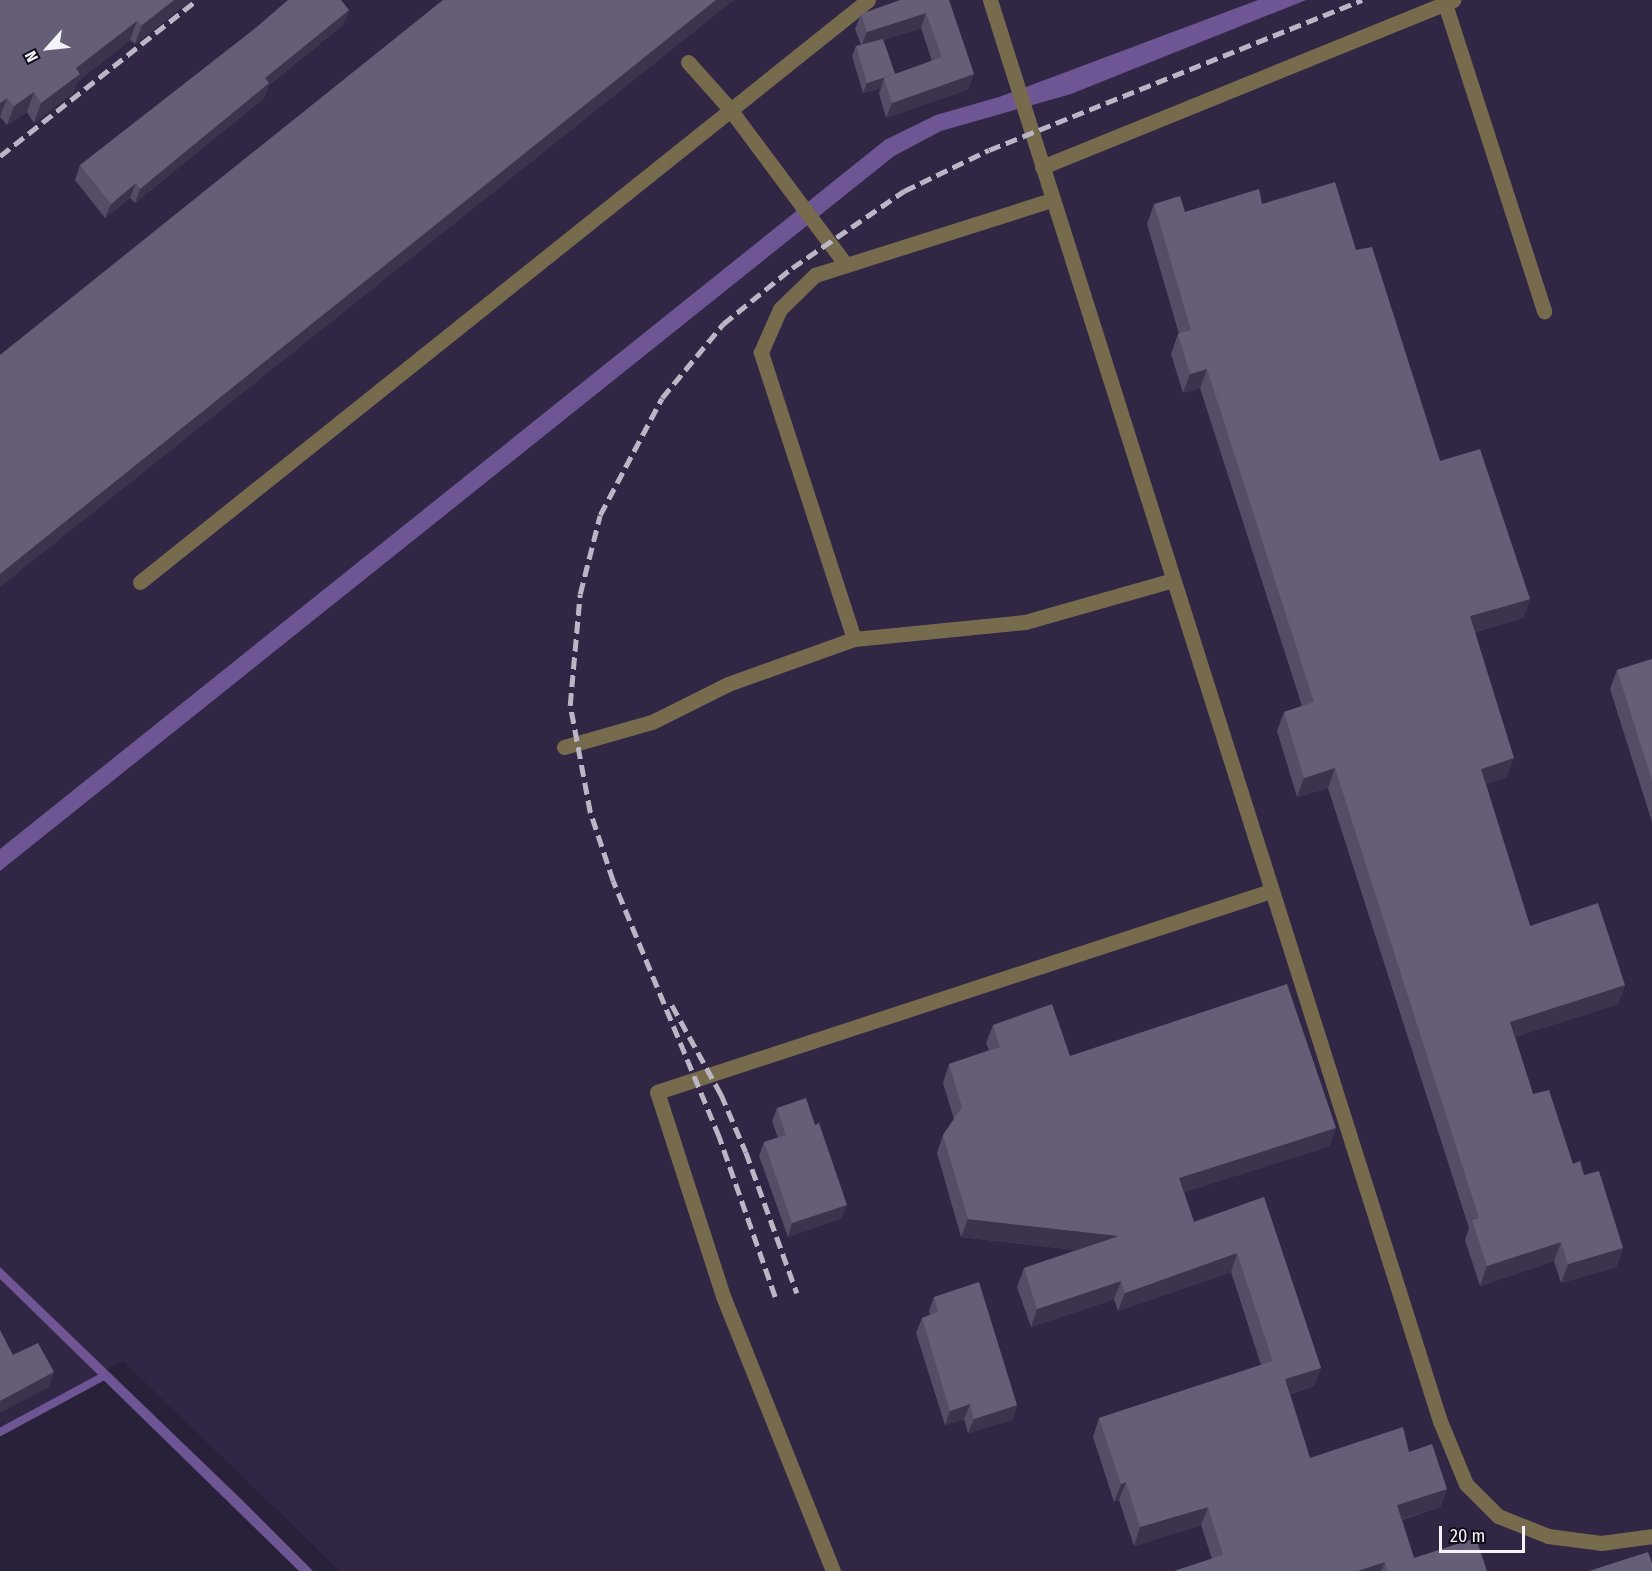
<!DOCTYPE html>
<style>
body{margin:0}
#map{position:relative;width:1652px;height:1571px;overflow:hidden;background:#292039;font-family:"Fira Sans Condensed",sans-serif}
div>[style]{position:absolute}
.built>*{inset:0;background:#322645}
.water>*{inset:0;background:#6e5695}
.stream>*{height:8px;margin:-4px;padding:0 4px;transform-origin:4px;border-radius:4px;background:#6e5695}
.service>*{height:15px;margin:-7.5px;padding:0 7.5px;transform-origin:7.5px;border-radius:7.5px;background:#776b4e}
.rail>*{height:4.5px;margin-top:-2.25px;transform-origin:0;background:repeating-linear-gradient(90deg,#bbb6c5 0 12px,transparent 0 18px)}
.wall>*{inset:0;background:#554c66}
.shaded-wall>*{inset:0;background:#3c334d}
.building>*{inset:0;background:#665d77}
span{translate:-50% -50%;white-space:nowrap;text-align:center;line-height:1.15;-webkit-text-stroke:4.5px #100c17;paint-order:stroke}
.north{position:absolute;left:18px;top:18px;width:60px;height:60px;-webkit-text-stroke:4px #100c17;paint-order:stroke;rotate:243deg;font-size:16px;font-weight:700;line-height:24px;text-align:center;color:#f6f2fd}
.north::after{content:'';display:block;margin:auto;width:21px;height:27px;background:#f6f2fd;clip-path:polygon(50% 0,100% 100%,50% 72%,0 100%)}
.scale{position:absolute;left:1439px;top:1526px;width:86px;height:27px;box-sizing:border-box;border:3px solid #f6f2fd;border-top:0;padding-left:8px;font-size:18px;line-height:21px;white-space:nowrap;color:#f6f2fd;-webkit-text-stroke:4px #100c17;paint-order:stroke}
</style>
<div id="map">
<div class="built">
<div style="clip-path:polygon(0 0,1652px 0,1652px 1571px,340px 1571px,123px 1361px,0 1428px)"></div>
</div>
<div class="water">
<div style="clip-path:polygon(1258px 0,1306px 0,1071px 94px,941px 131px,894px 156px,0 871px,0 849px,885px 140px,936px 115px,999px 97px)"></div>
<div style="clip-path:polygon(0 1267px,241px 1499px,313px 1571px,299px 1571px,0 1279px)"></div>
</div>
<div class="stream">
<div style="left:0;top:1432px;width:118px;rotate:-28.3deg"></div>
</div>
<div class="service">
<div style="left:990px;top:0;width:1491px;rotate:72.43deg"></div>
<div style="left:1440px;top:1421px;width:68px;rotate:67.6deg"></div>
<div style="left:1466px;top:1484px;width:45px;rotate:45deg"></div>
<div style="left:1498px;top:1516px;width:54px;rotate:21.8deg"></div>
<div style="left:1548px;top:1536px;width:53px;rotate:7.5deg"></div>
<div style="left:1601px;top:1543px;width:51px;rotate:-7.8deg"></div>
<div style="left:1445px;top:4px;width:323px;rotate:72.1deg"></div>
<div style="left:688px;top:62px;width:62px;rotate:48.3deg"></div>
<div style="left:729px;top:108px;width:196px;rotate:53.3deg"></div>
<div style="left:1042px;top:167px;width:444px;rotate:-22.1deg"></div>
<div style="left:140px;top:582px;width:932px;rotate:-38.64deg"></div>
<div style="left:854px;top:639px;width:302px;rotate:-108deg"></div>
<div style="left:761px;top:352px;width:47px;rotate:-66.2deg"></div>
<div style="left:780px;top:309px;width:49px;rotate:-44.2deg"></div>
<div style="left:815px;top:275px;width:249px;rotate:-17.6deg"></div>
<div style="left:564px;top:747px;width:91px;rotate:-15.9deg"></div>
<div style="left:652px;top:722px;width:85px;rotate:-26.6deg"></div>
<div style="left:728px;top:684px;width:134px;rotate:-19.7deg"></div>
<div style="left:854px;top:639px;width:172px;rotate:-5.7deg"></div>
<div style="left:1025px;top:622px;width:154px;rotate:-15.8deg"></div>
<div style="left:833px;top:1571px;width:296px;rotate:-111.8deg"></div>
<div style="left:723px;top:1296px;width:214px;rotate:-107.9deg"></div>
<div style="left:657px;top:1092px;width:646px;rotate:-18.13deg"></div>
</div>
<div class="rail">
<div style="left:0;top:156px;width:251px;rotate:-38.4deg"></div>
<div style="left:672px;top:1005px;width:102px;rotate:61.2deg"></div>
<div style="left:721px;top:1094px;width:63px;rotate:66.7deg"></div>
<div style="left:746px;top:1152px;width:150px;rotate:70.1deg"></div>
<div style="left:775px;top:1297px;width:170px;rotate:-109.3deg"></div>
<div style="left:719px;top:1137px;width:277px;rotate:-112.5deg"></div>
<div style="left:613px;top:881px;width:73px;rotate:-108.4deg"></div>
<div style="left:590px;top:812px;width:109px;rotate:-100.6deg"></div>
<div style="left:570px;top:705px;width:111px;rotate:-84.9deg"></div>
<div style="left:580px;top:594px;width:81px;rotate:-75.8deg"></div>
<div style="left:600px;top:515px;width:132px;rotate:-62.1deg"></div>
<div style="left:662px;top:398px;width:96px;rotate:-50.5deg"></div>
<div style="left:723px;top:324px;width:89px;rotate:-39.1deg"></div>
<div style="left:792px;top:268px;width:136px;rotate:-34.5deg"></div>
<div style="left:904px;top:191px;width:94px;rotate:-25.8deg"></div>
<div style="left:989px;top:150px;width:402px;rotate:-21.9deg"></div>
</div>
<div class="wall">
<div style="clip-path:polygon(0 0,191px 0,135px 44px,130px 40px,77px 82px,73px 93px,34px 123px,27px 112px,7px 125px,0 117px)"></div>
<div style="clip-path:polygon(evenodd,949px 0,969px 89px,886px 118px,879px 93px,881px 88px,863px 93px,852px 56px,856px 46px,861px 45px,855px 29px,861px 14px,949px 0,921px 28px,932px 61px,895px 74px,883px 40px,921px 28px)"></div>
<div style="clip-path:polygon(349px 10px,343px 25px,269px 85px,264px 98px,135px 203px,130px 198px,105px 218px,75px 180px,80px 165px)"></div>
<div style="clip-path:polygon(1154px 204px,1185px 212px,1262px 204px,1356px 250px,1440px 461px,1530px 599px,1523px 618px,1475px 632px,1507px 777px,1486px 784px,1530px 926px,1625px 985px,1618px 1004px,1515px 1037px,1533px 1094px,1573px 1164px,1584px 1175px,1623px 1248px,1616px 1267px,1561px 1283px,1554px 1261px,1480px 1286px,1465px 1240px,1469px 1228px,1328px 788px,1297px 797px,1277px 731px,1284px 712px,1302px 706px,1200px 388px,1183px 393px,1171px 354px,1178px 334px,1179px 334px,1147px 224px)"></div>
<div style="clip-path:polygon(1652px 659px,1652px 822px,1610px 689px,1617px 670px)"></div>
<div style="clip-path:polygon(993px 1025px,1070px 1056px,1330px 1146px,1184px 1192px,1194px 1222px,1264px 1197px,1321px 1368px,1314px 1386px,1290px 1394px,1310px 1458px,1409px 1452px,1447px 1489px,1440px 1507px,1402px 1520px,1414px 1558px,1487px 1571px,1174px 1571px,1212px 1559px,1201px 1525px,1134px 1546px,1119px 1500px,1114px 1502px,1093px 1437px,1099px 1418px,1261px 1365px,1231px 1272px,1118px 1311px,1114px 1299px,1031px 1327px,1017px 1287px,1024px 1268px,1077px 1250px,961px 1237px,937px 1153px,943px 1135px,954px 1119px,943px 1083px,949px 1064px,989px 1050px,986px 1043px)"></div>
<div style="clip-path:polygon(777px 1108px,842px 1218px,788px 1237px,759px 1156px,764px 1142px,778px 1138px,772px 1121px)"></div>
<div style="clip-path:polygon(934px 1297px,1017px 1405px,1012px 1420px,968px 1433px,964px 1419px,945px 1425px,916px 1333px,922px 1318px,930px 1315px,929px 1311px)"></div>
</div>
<div class="shaded-wall">
<div style="clip-path:polygon(174px 0,191px 0,135px 44px,142px 25px)"></div>
<div style="clip-path:polygon(716px 0,734px 0,0 587px,0 574px)"></div>
<div style="clip-path:polygon(349px 10px,343px 25px,269px 85px,264px 98px,135px 203px,140px 189px,265px 78px)"></div>
<div style="clip-path:polygon(926px 13px,921px 28px,861px 47px,867px 32px)"></div>
<div style="clip-path:polygon(137px 21px,130px 40px,77px 82px,73px 93px,34px 123px,41px 103px,76px 68px)"></div>
<div style="clip-path:polygon(895px 74px,884px 78px,881px 88px,863px 93px,867px 83px)"></div>
<div style="clip-path:polygon(974px 74px,969px 89px,886px 118px,892px 103px)"></div>
<div style="clip-path:polygon(34px 92px,27px 112px,7px 125px,14px 106px)"></div>
<div style="clip-path:polygon(7px 98px,0 117px,0 103px)"></div>
<div style="clip-path:polygon(136px 183px,130px 198px,105px 218px,111px 204px)"></div>
<div style="clip-path:polygon(1207px 369px,1200px 388px,1183px 393px,1190px 374px)"></div>
<div style="clip-path:polygon(1530px 599px,1523px 618px,1463px 635px,1470px 616px)"></div>
<div style="clip-path:polygon(1514px 758px,1507px 777px,1474px 788px,1481px 769px)"></div>
<div style="clip-path:polygon(1335px 768px,1328px 788px,1297px 797px,1304px 778px)"></div>
<div style="clip-path:polygon(1625px 985px,1618px 1004px,1503px 1041px,1510px 1022px)"></div>
<div style="clip-path:polygon(1336px 1128px,1330px 1146px,1173px 1196px,1179px 1178px)"></div>
<div style="clip-path:polygon(847px 1205px,842px 1218px,788px 1237px,792px 1223px)"></div>
<div style="clip-path:polygon(968px 1219px,1119px 1236px,1113px 1254px,961px 1237px)"></div>
<div style="clip-path:polygon(1561px 1242px,1554px 1261px,1480px 1286px,1487px 1266px)"></div>
<div style="clip-path:polygon(1623px 1248px,1616px 1267px,1561px 1283px,1568px 1264px)"></div>
<div style="clip-path:polygon(1237px 1253px,1231px 1272px,1118px 1311px,1125px 1293px)"></div>
<div style="clip-path:polygon(1121px 1281px,1114px 1299px,1031px 1327px,1037px 1309px)"></div>
<div style="clip-path:polygon(1321px 1368px,1314px 1386px,1278px 1397px,1285px 1379px)"></div>
<div style="clip-path:polygon(54px 1372px,49px 1387px,0 1413px,0 1401px)"></div>
<div style="clip-path:polygon(970px 1404px,964px 1419px,945px 1425px,950px 1411px)"></div>
<div style="clip-path:polygon(1017px 1405px,1012px 1420px,968px 1433px,974px 1419px)"></div>
<div style="clip-path:polygon(1126px 1482px,1119px 1500px,1114px 1502px,1121px 1484px)"></div>
<div style="clip-path:polygon(1447px 1489px,1440px 1507px,1390px 1523px,1397px 1505px)"></div>
<div style="clip-path:polygon(1208px 1507px,1201px 1525px,1134px 1546px,1140px 1527px)"></div>
<div style="clip-path:polygon(1385px 1562px,1381px 1571px,1357px 1571px)"></div>
</div>
<div class="building">
<div style="clip-path:polygon(0 0,174px 0,142px 25px,137px 21px,76px 68px,80px 74px,41px 103px,34px 92px,14px 106px,7px 98px,0 103px)"></div>
<div style="clip-path:polygon(288px 0,341px 0,349px 10px,265px 78px,269px 83px,140px 189px,136px 183px,111px 204px,80px 165px,253px 30px)"></div>
<div style="clip-path:polygon(443px 0,716px 0,0 574px,0 355px)"></div>
<div style="clip-path:polygon(900px 0,949px 0,974px 74px,892px 103px,884px 78px,942px 57px,926px 13px,867px 32px,861px 14px)"></div>
<div style="clip-path:polygon(883px 39px,895px 74px,867px 83px,856px 46px)"></div>
<div style="clip-path:polygon(1335px 182px,1356px 250px,1372px 247px,1440px 461px,1480px 449px,1530px 599px,1470px 616px,1514px 758px,1481px 769px,1530px 926px,1598px 903px,1625px 985px,1510px 1022px,1533px 1094px,1549px 1090px,1573px 1164px,1580px 1161px,1584px 1175px,1599px 1171px,1623px 1248px,1568px 1264px,1561px 1242px,1487px 1266px,1472px 1220px,1479px 1218px,1335px 768px,1304px 778px,1284px 712px,1314px 702px,1207px 369px,1190px 374px,1178px 334px,1191px 330px,1154px 204px,1180px 196px,1185px 212px,1259px 189px,1262px 204px)"></div>
<div style="clip-path:polygon(1652px 659px,1652px 780px,1617px 670px)"></div>
<div style="clip-path:polygon(1287px 984px,1336px 1128px,1179px 1178px,1194px 1222px,1264px 1197px,1321px 1368px,1285px 1379px,1310px 1458px,1403px 1427px,1409px 1452px,1432px 1444px,1447px 1489px,1397px 1505px,1414px 1558px,1476px 1538px,1487px 1571px,1388px 1571px,1385px 1562px,1357px 1571px,1174px 1571px,1223px 1555px,1208px 1507px,1140px 1527px,1126px 1482px,1121px 1484px,1099px 1418px,1273px 1361px,1237px 1253px,1125px 1293px,1121px 1281px,1037px 1309px,1024px 1268px,1119px 1236px,968px 1219px,943px 1135px,962px 1107px,949px 1064px,1000px 1047px,993px 1025px,1052px 1004px,1070px 1056px)"></div>
<div style="clip-path:polygon(806px 1098px,815px 1125px,819px 1123px,847px 1205px,792px 1223px,764px 1142px,786px 1135px,777px 1108px)"></div>
<div style="clip-path:polygon(979px 1282px,1017px 1405px,974px 1419px,970px 1404px,950px 1411px,922px 1318px,938px 1312px,934px 1297px)"></div>
<div style="clip-path:polygon(0 1330px,13px 1355px,38px 1343px,54px 1372px,0 1401px)"></div>
<div style="clip-path:polygon(1648px 1552px,1652px 1563px,1652px 1571px,1589px 1571px)"></div>
</div>
<div class="north">N</div>
<div class="scale">20 m</div>
</div>
